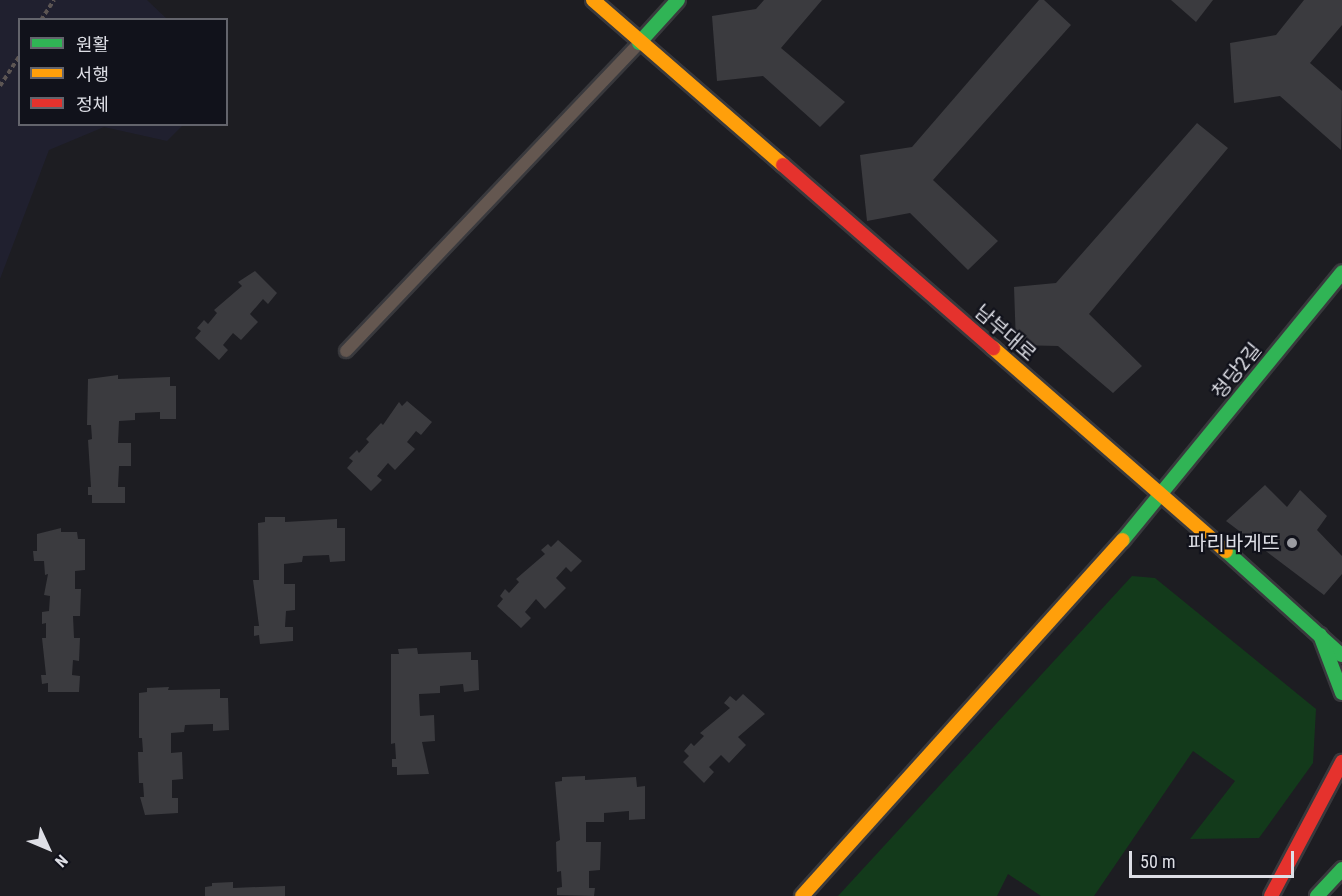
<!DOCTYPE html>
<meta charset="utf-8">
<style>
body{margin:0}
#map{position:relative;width:1342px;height:896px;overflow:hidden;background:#1d1d22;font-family:"Roboto Condensed","Noto Sans KR",sans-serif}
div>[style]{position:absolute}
.built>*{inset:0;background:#20202f}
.green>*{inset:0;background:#133a1b}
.building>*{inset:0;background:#3b3b3f}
.path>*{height:4px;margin-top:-2px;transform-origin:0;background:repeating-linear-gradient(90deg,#5c5553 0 4.5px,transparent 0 7.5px)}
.roads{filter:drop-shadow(2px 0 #39393d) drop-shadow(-2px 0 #39393d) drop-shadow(0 2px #39393d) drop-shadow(0 -2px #39393d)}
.lane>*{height:12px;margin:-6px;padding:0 6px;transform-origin:6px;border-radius:6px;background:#645750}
.fast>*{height:14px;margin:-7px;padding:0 7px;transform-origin:7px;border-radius:7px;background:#30b455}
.slow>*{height:14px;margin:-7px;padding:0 7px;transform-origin:7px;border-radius:7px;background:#ff9f0a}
.jam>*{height:14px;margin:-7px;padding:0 7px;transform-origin:7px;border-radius:7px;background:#e5322d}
.dots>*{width:16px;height:16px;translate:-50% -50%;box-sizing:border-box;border:3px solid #11121b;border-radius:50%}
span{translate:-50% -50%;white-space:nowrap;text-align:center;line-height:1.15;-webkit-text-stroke:4.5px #11121b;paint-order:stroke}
.street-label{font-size:20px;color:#dedfe6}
.poi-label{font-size:20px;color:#dedfe6}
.right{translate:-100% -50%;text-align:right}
.legend{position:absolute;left:18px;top:18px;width:210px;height:108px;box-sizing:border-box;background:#11121b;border:2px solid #63646c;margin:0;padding:8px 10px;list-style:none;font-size:18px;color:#dedfe6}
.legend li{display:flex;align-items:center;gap:12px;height:30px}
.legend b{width:30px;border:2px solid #63646c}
.north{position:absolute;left:18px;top:818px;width:60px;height:60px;-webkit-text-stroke:4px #11121b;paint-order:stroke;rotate:134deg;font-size:16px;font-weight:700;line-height:24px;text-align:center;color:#dedfe6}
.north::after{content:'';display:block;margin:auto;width:21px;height:27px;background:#dedfe6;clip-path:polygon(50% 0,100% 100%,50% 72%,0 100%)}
.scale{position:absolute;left:1129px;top:851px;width:165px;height:27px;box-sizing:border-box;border:3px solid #dedfe6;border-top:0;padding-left:8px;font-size:18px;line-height:21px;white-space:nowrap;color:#dedfe6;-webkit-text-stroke:4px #11121b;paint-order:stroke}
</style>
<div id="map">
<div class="built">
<div style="clip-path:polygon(0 0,147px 0,167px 19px,20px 20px,20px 124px,183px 125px,167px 141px,104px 127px,49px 150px,0 279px)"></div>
</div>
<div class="green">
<div style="clip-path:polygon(1132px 576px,1155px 578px,1316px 709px,1313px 763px,1259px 838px,1190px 839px,1235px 781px,1193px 751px,1094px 896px,1041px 896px,1008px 874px,997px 896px,838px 896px)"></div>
</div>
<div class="building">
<div style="clip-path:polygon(764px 0,822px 0,781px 48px,845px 102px,820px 127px,763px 76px,717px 81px,712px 16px,756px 9px)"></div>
<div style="clip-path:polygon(1039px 0,1044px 0,1071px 25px,933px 180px,998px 241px,968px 270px,910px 213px,867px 221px,860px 155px,912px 147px)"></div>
<div style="clip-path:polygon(1171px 0,1213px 0,1196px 22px)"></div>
<div style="clip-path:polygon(1304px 0,1342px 0,1342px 25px,1310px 63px,1342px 91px,1341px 150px,1280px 96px,1234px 103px,1230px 43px,1276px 35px)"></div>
<div style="clip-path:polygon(1197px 123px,1228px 148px,1089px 314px,1142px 366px,1113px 393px,1058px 346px,1016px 345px,1014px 287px,1056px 283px)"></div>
<div style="clip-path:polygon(255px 271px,277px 293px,268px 304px,263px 299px,250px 314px,258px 322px,241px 340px,233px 333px,223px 345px,228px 350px,219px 360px,195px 338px,201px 331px,197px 328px,204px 320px,208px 324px,217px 313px,214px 310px,242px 286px,238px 282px)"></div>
<div style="clip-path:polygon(118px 375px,118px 379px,170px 377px,170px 386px,176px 386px,176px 419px,160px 419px,160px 412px,135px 413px,135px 420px,119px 421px,118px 443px,131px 443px,131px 466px,119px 466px,118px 487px,125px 487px,125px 503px,92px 503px,92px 495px,88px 495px,88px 487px,91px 487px,88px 440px,92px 439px,91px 425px,87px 425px,88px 379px)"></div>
<div style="clip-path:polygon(407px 401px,432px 422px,421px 435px,416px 431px,407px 442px,415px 449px,395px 470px,388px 463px,377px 476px,382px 480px,371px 491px,347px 468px,353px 461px,349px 458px,357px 450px,359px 453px,369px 442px,366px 439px,381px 423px,383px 425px,399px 402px,402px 406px)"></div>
<div style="clip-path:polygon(1265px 485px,1287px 507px,1300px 490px,1327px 516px,1317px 530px,1342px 556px,1342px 574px,1324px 595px,1226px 521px)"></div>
<div style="clip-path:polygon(265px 517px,285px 517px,285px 522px,337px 519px,337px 528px,345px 528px,345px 561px,330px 562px,329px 555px,303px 556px,302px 562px,284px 564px,284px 584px,295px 584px,295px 610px,286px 611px,285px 627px,293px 627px,293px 641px,260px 644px,259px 635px,254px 636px,254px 626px,259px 626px,253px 580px,259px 580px,258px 523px,265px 522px)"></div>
<div style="clip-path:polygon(61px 528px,61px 532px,77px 532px,78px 539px,85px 539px,85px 570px,75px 571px,75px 589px,81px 589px,80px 616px,73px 616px,74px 638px,80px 638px,79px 661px,73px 660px,72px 675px,80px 676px,79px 692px,48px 692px,48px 683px,42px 684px,41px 675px,46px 675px,42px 638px,46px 638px,46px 623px,42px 624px,42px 612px,49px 611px,50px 596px,44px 595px,48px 574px,45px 575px,44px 561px,34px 561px,33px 551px,37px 551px,37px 534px)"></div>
<div style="clip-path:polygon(558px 540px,582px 561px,571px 572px,566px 567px,556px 578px,566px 588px,545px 609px,536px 599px,525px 612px,531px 618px,521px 628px,497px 606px,503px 599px,500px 596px,505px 589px,509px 593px,519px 582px,516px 579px,545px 554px,541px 550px,548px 544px,551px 547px)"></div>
<div style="clip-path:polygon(417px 648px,418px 654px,471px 652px,471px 660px,478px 660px,479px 690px,464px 692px,463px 684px,440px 686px,440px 693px,419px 694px,420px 716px,434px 715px,435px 741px,422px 742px,429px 774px,397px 775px,397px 767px,392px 767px,392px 759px,396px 759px,395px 743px,391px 744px,391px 654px,399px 654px,398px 649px)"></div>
<div style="clip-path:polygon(169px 687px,168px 690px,220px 689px,220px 698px,228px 698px,229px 730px,213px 731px,213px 724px,185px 725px,184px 732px,171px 733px,171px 753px,182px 752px,183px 779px,172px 780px,172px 798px,178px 798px,178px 813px,145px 815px,140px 797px,144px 797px,143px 783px,139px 783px,138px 752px,143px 752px,142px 738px,139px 738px,139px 693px,147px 692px,147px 688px)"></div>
<div style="clip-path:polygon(743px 694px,765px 714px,738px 737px,746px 745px,729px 763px,721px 755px,709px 767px,714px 772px,704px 783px,683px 762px,689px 756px,684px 751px,691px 743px,694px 746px,704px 736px,700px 733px,730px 708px,724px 703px,730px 696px,736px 701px)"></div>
<div style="clip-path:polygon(585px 776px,585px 780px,636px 777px,637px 787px,645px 786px,645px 819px,629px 820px,629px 811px,604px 813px,604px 822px,586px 822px,586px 842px,601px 842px,600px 870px,589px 871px,589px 888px,595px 888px,594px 896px,557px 895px,557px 888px,562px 887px,561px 871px,557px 872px,556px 842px,560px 840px,555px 782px,562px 781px,562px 777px)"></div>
<div style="clip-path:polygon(233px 882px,233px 888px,285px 886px,285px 896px,205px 896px,205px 887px,212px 886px,212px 883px)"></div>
</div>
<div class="path">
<div style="left:41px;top:20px;width:24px;rotate:-57deg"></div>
<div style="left:0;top:86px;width:37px;rotate:-57deg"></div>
</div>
<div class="roads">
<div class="lane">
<div style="left:346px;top:351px;width:424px;rotate:-46.4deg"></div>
</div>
<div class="fast">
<div style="left:639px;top:43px;width:58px;rotate:-47.8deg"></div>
<div style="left:1123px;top:540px;width:346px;rotate:-50.7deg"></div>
<div style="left:1226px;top:551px;width:155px;rotate:42.1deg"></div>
<div style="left:1320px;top:635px;width:62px;rotate:69.2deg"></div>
<div style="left:1317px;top:896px;width:37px;rotate:-47deg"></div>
</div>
<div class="slow">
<div style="left:593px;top:0;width:252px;rotate:41deg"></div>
<div style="left:993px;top:348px;width:309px;rotate:41.1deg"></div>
<div style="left:802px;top:896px;width:479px;rotate:-48deg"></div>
</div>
<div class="jam">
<div style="left:783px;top:165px;width:279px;rotate:41.1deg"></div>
<div style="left:1271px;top:896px;width:152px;rotate:-62.1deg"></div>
</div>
</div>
<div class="dots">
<div style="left:1292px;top:543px;background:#9a9ba1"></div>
</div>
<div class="street-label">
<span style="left:1005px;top:333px;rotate:41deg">남부대로</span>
<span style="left:1237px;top:371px;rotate:-51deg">청당2길</span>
</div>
<div class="poi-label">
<span class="right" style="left:1280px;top:543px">파리바게뜨</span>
</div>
<ul class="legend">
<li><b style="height:8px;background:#30b455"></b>원활</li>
<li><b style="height:8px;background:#ff9f0a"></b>서행</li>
<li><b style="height:8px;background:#e5322d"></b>정체</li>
</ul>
<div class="north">N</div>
<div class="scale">50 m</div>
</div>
